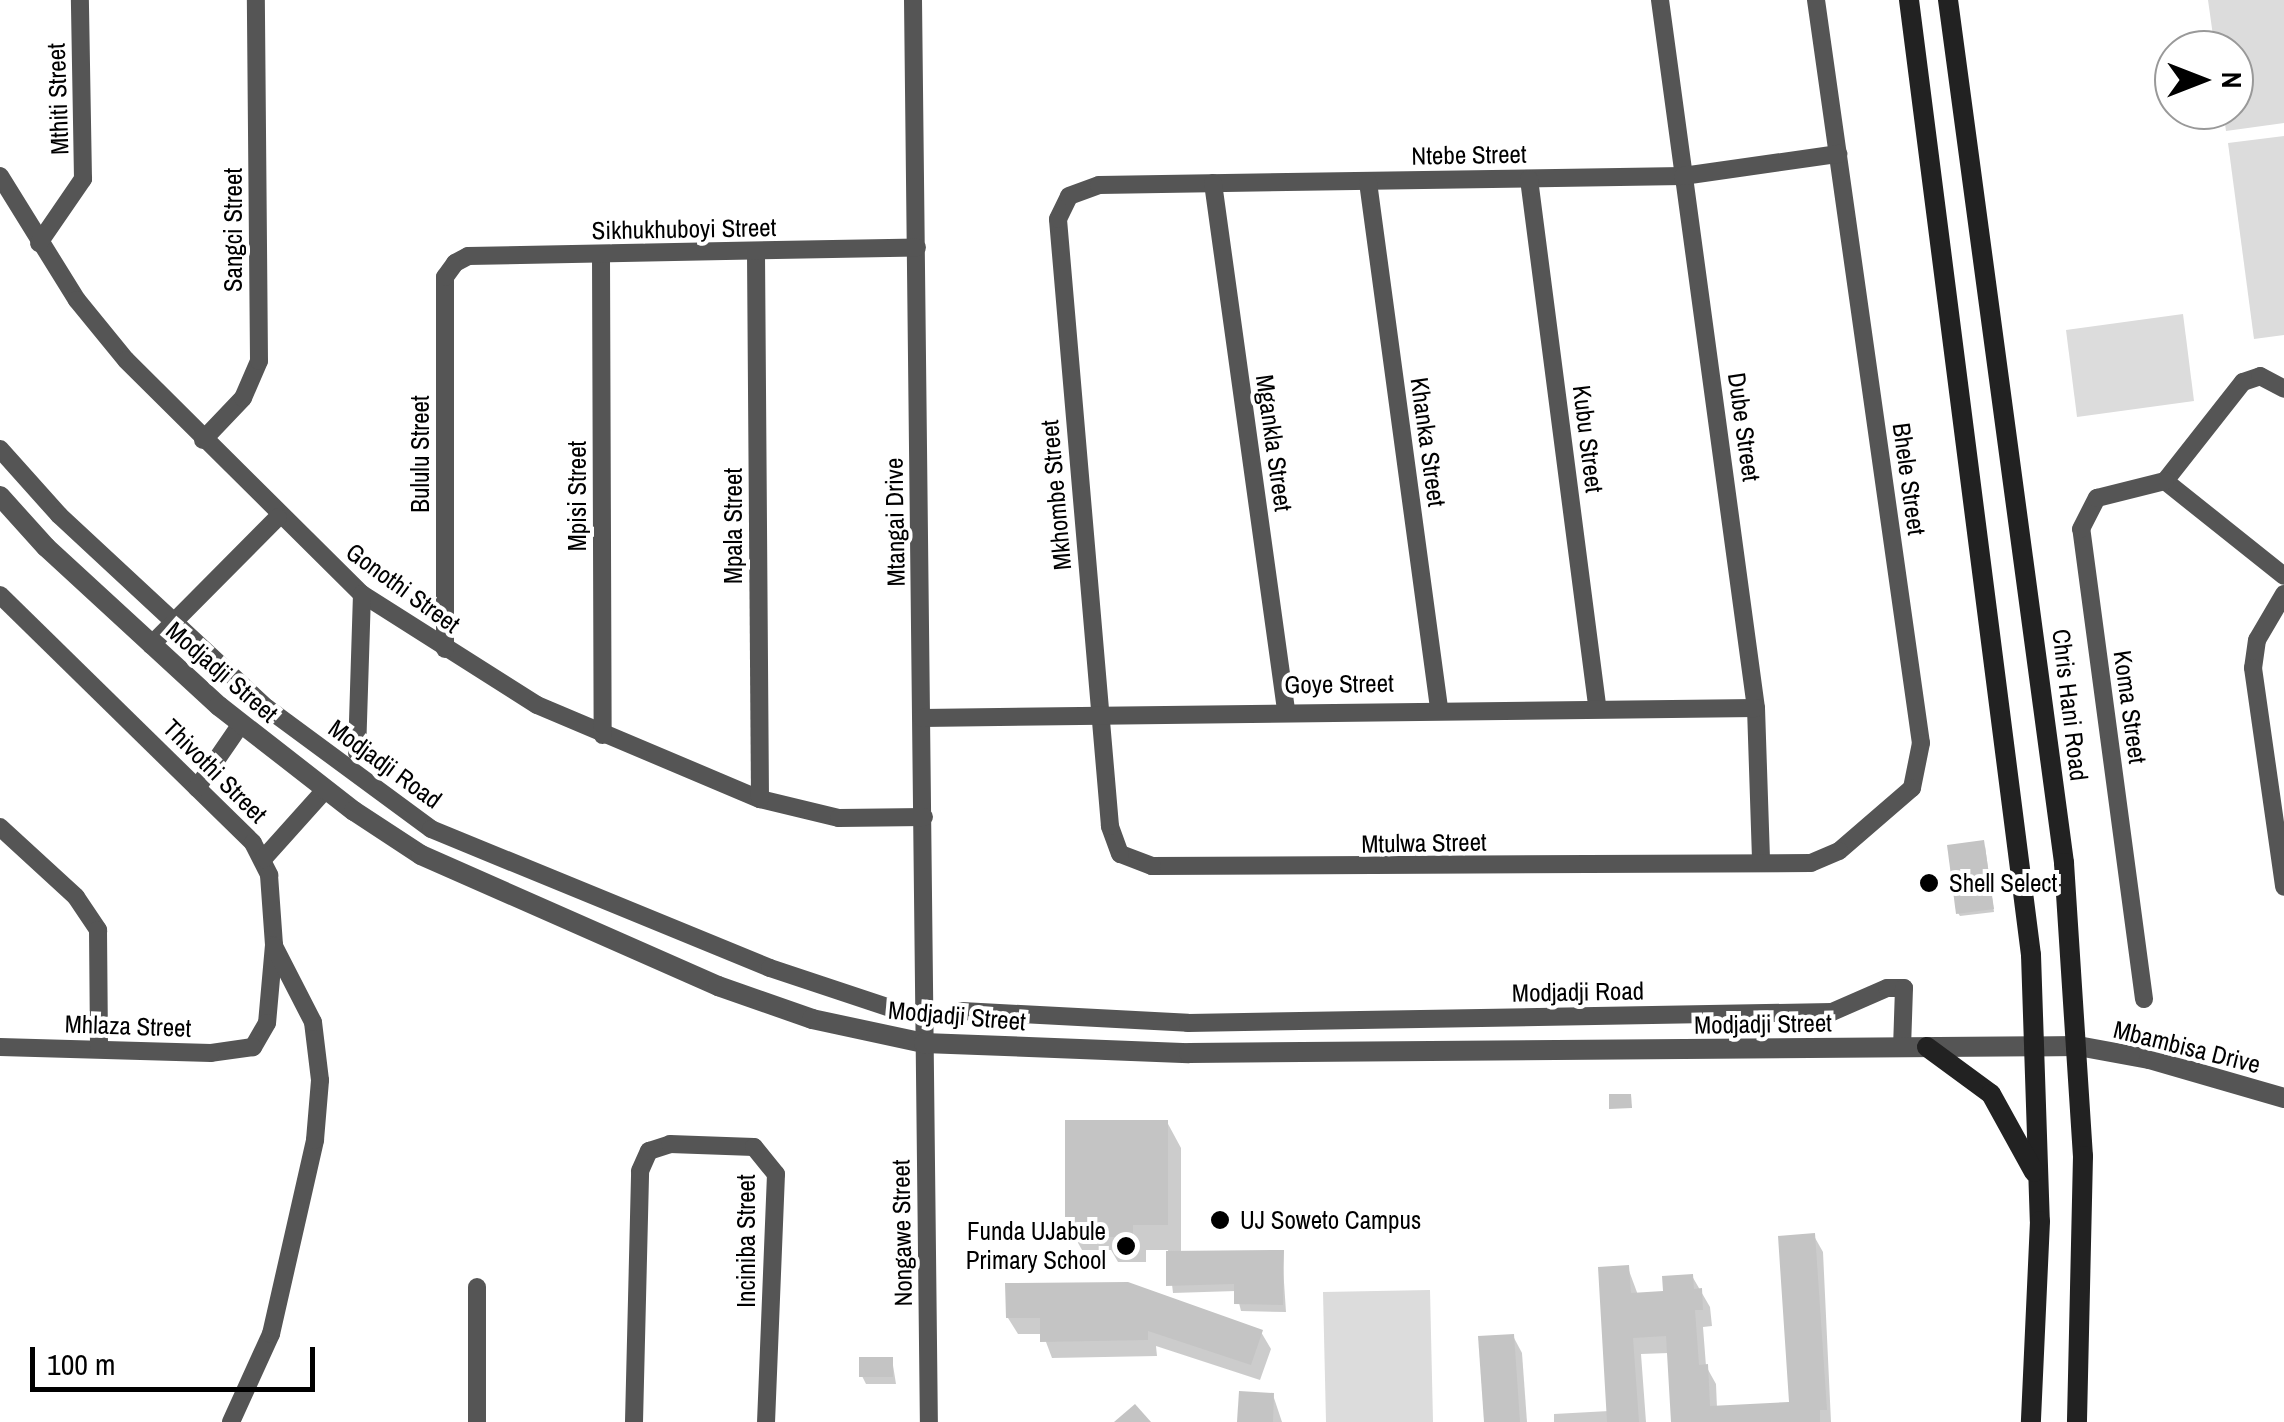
<!DOCTYPE html>
<style>
body{margin:0}
#map{position:relative;width:2284px;height:1422px;overflow:hidden;background:#fff;font-family:"Archivo Narrow",sans-serif}
div>[style]{position:absolute}
.green>*{inset:0;background:#dcdcdc}
.shadow>*{inset:0;background:#0003}
.building>*{inset:0;background:#c4c4c4}
.minor>*{height:18px;margin:-9px;padding:0 9px;transform-origin:9px;border-radius:9px;background:#555}
.tertiary>*{height:20px;margin:-10px;padding:0 10px;transform-origin:10px;border-radius:10px;background:#555}
.secondary>*{height:20px;margin:-10px;padding:0 10px;transform-origin:10px;border-radius:10px;background:#222}
.dots>*{width:28px;height:28px;translate:-50% -50%;box-sizing:border-box;border:5px solid #fff;border-radius:50%}
span{translate:-50% -50%;white-space:nowrap;text-align:center;line-height:1.15;-webkit-text-stroke:8px #fff;paint-order:stroke}
.street-label{font-size:25px;color:#000}
.poi-label{font-size:25px;color:#000}
.left{translate:0 -50%;text-align:left}
.right{translate:-100% -50%;text-align:right}
.north{position:absolute;left:2154px;top:30px;width:100px;height:100px;box-sizing:border-box;background:#fff;border:2px solid #999;border-radius:50%;rotate:90deg;font-size:28px;font-weight:700;line-height:40px;text-align:center;color:#000}
.north::after{content:'';display:block;margin:auto;width:35px;height:45px;background:#000;clip-path:polygon(50% 0,100% 100%,50% 72%,0 100%)}
.scale{position:absolute;left:30px;top:1347px;width:285px;height:45px;box-sizing:border-box;border:5px solid #000;border-top:0;padding-left:12px;font-size:30px;line-height:35px;white-space:nowrap;color:#000;-webkit-text-stroke:8px #fff;paint-order:stroke}
</style>
<div id="map">
<div class="green">
<div style="clip-path:polygon(2208px 0,2284px 0,2284px 123px,2226px 131px,2223px 110px,2234px 110px,2234px 50px,2215px 50px)"></div>
<div style="clip-path:polygon(2284px 136px,2284px 335px,2254px 339px,2228px 143px)"></div>
<div style="clip-path:polygon(2183px 314px,2194px 401px,2077px 417px,2066px 330px)"></div>
<div style="clip-path:polygon(1430px 1290px,1433px 1422px,1326px 1422px,1323px 1292px)"></div>
</div>
<div class="shadow">
<div style="clip-path:polygon(1985px 846px,1994px 912px,1960px 916px,1958px 913px)"></div>
<div style="clip-path:polygon(1167px 1122px,1181px 1148px,1181px 1254px,1282px 1252px,1286px 1312px,1241px 1311px,1236px 1291px,1173px 1293px,1168px 1250px,1146px 1250px,1146px 1262px,1118px 1262px,1111px 1250px,1082px 1250px,1068px 1225px)"></div>
<div style="clip-path:polygon(1814px 1236px,1823px 1252px,1831px 1422px,1673px 1422px,1669px 1353px,1641px 1354px,1646px 1422px,1554px 1422px,1554px 1414px,1609px 1411px,1628px 1268px,1638px 1295px,1666px 1293px,1692px 1276px,1710px 1307px,1712px 1326px,1703px 1327px,1706px 1366px,1716px 1384px,1717px 1408px,1792px 1404px)"></div>
<div style="clip-path:polygon(1008px 1286px,1261px 1332px,1271px 1349px,1260px 1380px,1156px 1346px,1157px 1356px,1052px 1358px,1043px 1334px,1018px 1334px,1008px 1318px)"></div>
<div style="clip-path:polygon(1513px 1336px,1522px 1353px,1527px 1422px,1486px 1422px)"></div>
<div style="clip-path:polygon(892px 1359px,896px 1384px,866px 1384px,862px 1376px)"></div>
<div style="clip-path:polygon(1273px 1395px,1282px 1422px,1240px 1422px)"></div>
</div>
<div class="building">
<div style="clip-path:polygon(1984px 840px,1994px 909px,1956px 914px,1947px 845px)"></div>
<div style="clip-path:polygon(1609px 1094px,1631px 1094px,1632px 1108px,1609px 1109px)"></div>
<div style="clip-path:polygon(1065px 1120px,1168px 1120px,1168px 1225px,1133px 1225px,1133px 1237px,1101px 1237px,1101px 1225px,1065px 1225px)"></div>
<div style="clip-path:polygon(1815px 1233px,1827px 1410px,1820px 1410px,1820px 1422px,1671px 1422px,1666px 1336px,1633px 1338px,1639px 1422px,1607px 1422px,1598px 1267px,1629px 1265px,1631px 1293px,1663px 1291px,1662px 1276px,1693px 1274px,1694px 1289px,1702px 1288px,1703px 1310px,1695px 1310px,1699px 1365px,1708px 1364px,1710px 1406px,1789px 1402px,1778px 1236px)"></div>
<div style="clip-path:polygon(1284px 1250px,1283px 1305px,1234px 1304px,1234px 1284px,1166px 1286px,1166px 1251px)"></div>
<div style="clip-path:polygon(1128px 1282px,1263px 1330px,1251px 1365px,1148px 1331px,1148px 1340px,1040px 1342px,1040px 1318px,1006px 1318px,1005px 1283px)"></div>
<div style="clip-path:polygon(1514px 1334px,1520px 1422px,1484px 1422px,1478px 1336px)"></div>
<div style="clip-path:polygon(859px 1357px,893px 1357px,893px 1377px,859px 1377px)"></div>
<div style="clip-path:polygon(1239px 1391px,1274px 1393px,1273px 1422px,1237px 1422px)"></div>
<div style="clip-path:polygon(1135px 1404px,1151px 1422px,1114px 1422px)"></div>
</div>
<div class="minor">
<div style="left:913px;top:0;width:1422px;rotate:89.36deg"></div>
<div style="left:1660px;top:0;width:714px;rotate:82.28deg"></div>
<div style="left:1756px;top:708px;width:154px;rotate:88.1deg"></div>
<div style="left:1816px;top:0;width:750px;rotate:81.96deg"></div>
<div style="left:1921px;top:743px;width:46px;rotate:101.3deg"></div>
<div style="left:1912px;top:788px;width:96px;rotate:139.2deg"></div>
<div style="left:1839px;top:851px;width:30px;rotate:157deg"></div>
<div style="left:1811px;top:863px;width:659px;rotate:179.74deg"></div>
<div style="left:1152px;top:866px;width:34px;rotate:-159deg"></div>
<div style="left:1120px;top:854px;width:30px;rotate:-110deg"></div>
<div style="left:1110px;top:826px;width:609px;rotate:-94.9deg"></div>
<div style="left:1058px;top:219px;width:25px;rotate:-64deg"></div>
<div style="left:1069px;top:196px;width:32px;rotate:-20deg"></div>
<div style="left:1099px;top:185px;width:584px;rotate:-0.88deg"></div>
<div style="left:1683px;top:176px;width:157px;rotate:-8.1deg"></div>
<div style="left:0;top:176px;width:146px;rotate:58.2deg"></div>
<div style="left:77px;top:300px;width:77px;rotate:50.8deg"></div>
<div style="left:126px;top:360px;width:332px;rotate:44.8deg"></div>
<div style="left:362px;top:594px;width:207px;rotate:32.4deg"></div>
<div style="left:537px;top:705px;width:242px;rotate:22.9deg"></div>
<div style="left:760px;top:799px;width:81px;rotate:13.5deg"></div>
<div style="left:839px;top:818px;width:85px;rotate:-0.7deg"></div>
<div style="left:1529px;top:179px;width:530px;rotate:82.63deg"></div>
<div style="left:1368px;top:182px;width:531px;rotate:82.31deg"></div>
<div style="left:1213px;top:183px;width:532px;rotate:82.11deg"></div>
<div style="left:39px;top:243px;width:78px;rotate:-55.5deg"></div>
<div style="left:83px;top:179px;width:179px;rotate:-91deg"></div>
<div style="left:756px;top:254px;width:545px;rotate:89.58deg"></div>
<div style="left:601px;top:257px;width:478px;rotate:89.8deg"></div>
<div style="left:203px;top:440px;width:58px;rotate:-46.4deg"></div>
<div style="left:243px;top:398px;width:40px;rotate:-66.6deg"></div>
<div style="left:259px;top:361px;width:361px;rotate:-90.5deg"></div>
<div style="left:0;top:449px;width:89px;rotate:48.2deg"></div>
<div style="left:59px;top:515px;width:284px;rotate:42.9deg"></div>
<div style="left:267px;top:708px;width:204px;rotate:36.4deg"></div>
<div style="left:431px;top:829px;width:366px;rotate:22.3deg"></div>
<div style="left:770px;top:968px;width:126px;rotate:18.4deg"></div>
<div style="left:2165px;top:481px;width:126px;rotate:-51.8deg"></div>
<div style="left:2243px;top:382px;width:18px;rotate:-19deg"></div>
<div style="left:2260px;top:376px;width:27px;rotate:28deg"></div>
<div style="left:2165px;top:481px;width:152px;rotate:38.6deg"></div>
<div style="left:2284px;top:594px;width:53px;rotate:120.4deg"></div>
<div style="left:2257px;top:640px;width:28px;rotate:98deg"></div>
<div style="left:2253px;top:668px;width:221px;rotate:81.9deg"></div>
<div style="left:0;top:595px;width:354px;rotate:44.4deg"></div>
<div style="left:253px;top:843px;width:36px;rotate:63deg"></div>
<div style="left:269px;top:875px;width:70px;rotate:85.9deg"></div>
<div style="left:274px;top:945px;width:78px;rotate:95.1deg"></div>
<div style="left:267px;top:1023px;width:28px;rotate:120deg"></div>
<div style="left:253px;top:1047px;width:42px;rotate:171.9deg"></div>
<div style="left:211px;top:1053px;width:211px;rotate:-178.4deg"></div>
<div style="left:151px;top:645px;width:180px;rotate:-45.2deg"></div>
<div style="left:445px;top:649px;width:372px;rotate:-90deg"></div>
<div style="left:445px;top:277px;width:17px;rotate:-54deg"></div>
<div style="left:455px;top:263px;width:15px;rotate:-28deg"></div>
<div style="left:468px;top:256px;width:449px;rotate:-1.1deg"></div>
<div style="left:922px;top:718px;width:834px;rotate:-0.69deg"></div>
<div style="left:357px;top:753px;width:159px;rotate:-88.2deg"></div>
<div style="left:197px;top:788px;width:78px;rotate:-55.5deg"></div>
<div style="left:0;top:827px;width:103px;rotate:42.6deg"></div>
<div style="left:76px;top:897px;width:40px;rotate:56deg"></div>
<div style="left:98px;top:930px;width:119px;rotate:89.5deg"></div>
<div style="left:264px;top:858px;width:91px;rotate:-48.1deg"></div>
<div style="left:2144px;top:999px;width:474px;rotate:-97.6deg"></div>
<div style="left:2081px;top:529px;width:35px;rotate:-63deg"></div>
<div style="left:2097px;top:498px;width:70px;rotate:-14deg"></div>
<div style="left:962px;top:1011px;width:226px;rotate:3deg"></div>
<div style="left:1188px;top:1023px;width:644px;rotate:-0.98deg"></div>
<div style="left:1832px;top:1012px;width:60px;rotate:-23.6deg"></div>
<div style="left:1887px;top:988px;width:17px"></div>
<div style="left:1904px;top:988px;width:59px;rotate:91.9deg"></div>
<div style="left:231px;top:1422px;width:97px;rotate:-65.6deg"></div>
<div style="left:271px;top:1334px;width:199px;rotate:-77.2deg"></div>
<div style="left:315px;top:1140px;width:60px;rotate:-85.2deg"></div>
<div style="left:320px;top:1080px;width:58px;rotate:-96.9deg"></div>
<div style="left:313px;top:1022px;width:85px;rotate:-117.2deg"></div>
<div style="left:477px;top:1422px;width:135px;rotate:-90deg"></div>
<div style="left:634px;top:1422px;width:251px;rotate:-88.6deg"></div>
<div style="left:640px;top:1171px;width:22px;rotate:-66deg"></div>
<div style="left:649px;top:1151px;width:22px;rotate:-18deg"></div>
<div style="left:670px;top:1144px;width:84px;rotate:2deg"></div>
<div style="left:754px;top:1147px;width:35px;rotate:51deg"></div>
<div style="left:776px;top:1174px;width:248px;rotate:92.3deg"></div>
</div>
<div class="tertiary">
<div style="left:0;top:496px;width:69px;rotate:48deg"></div>
<div style="left:46px;top:547px;width:235px;rotate:42.6deg"></div>
<div style="left:219px;top:706px;width:171px;rotate:37.9deg"></div>
<div style="left:354px;top:811px;width:80px;rotate:33.3deg"></div>
<div style="left:421px;top:855px;width:325px;rotate:23.8deg"></div>
<div style="left:718px;top:986px;width:100px;rotate:19.3deg"></div>
<div style="left:812px;top:1019px;width:115px;rotate:12.1deg"></div>
<div style="left:924px;top:1043px;width:265px;rotate:2.2deg"></div>
<div style="left:1189px;top:1053px;width:889px;rotate:-0.45deg"></div>
<div style="left:2078px;top:1046px;width:72px;rotate:10.4deg"></div>
<div style="left:2149px;top:1059px;width:141px;rotate:16.1deg"></div>
</div>
<div class="secondary">
<div style="left:1909px;top:0;width:963px;rotate:82.72deg"></div>
<div style="left:2031px;top:955px;width:266px;rotate:88.1deg"></div>
<div style="left:2040px;top:1221px;width:201px;rotate:92.6deg"></div>
<div style="left:1948px;top:0;width:871px;rotate:82.34deg"></div>
<div style="left:2064px;top:863px;width:294px;rotate:86.3deg"></div>
<div style="left:2083px;top:1156px;width:266px;rotate:91.3deg"></div>
<div style="left:1927px;top:1047px;width:79px;rotate:36.3deg"></div>
<div style="left:1991px;top:1094px;width:89px;rotate:61.1deg"></div>
</div>
<div class="dots">
<div style="left:1929px;top:883px;background:#000"></div>
<div style="left:1220px;top:1220px;background:#000"></div>
<div style="left:1126px;top:1246px;background:#000"></div>
</div>
<div class="street-label">
<span style="left:58px;top:99px;rotate:-92deg">Mthiti Street</span>
<span style="left:1469px;top:155px;rotate:-1deg">Ntebe Street</span>
<span style="left:684px;top:229px;rotate:-1deg">Sikhukhuboyi Street</span>
<span style="left:233px;top:230px;rotate:-90deg">Sangci Street</span>
<span style="left:1744px;top:427px;rotate:82deg">Dube Street</span>
<span style="left:1588px;top:439px;rotate:83deg">Kubu Street</span>
<span style="left:1428px;top:442px;rotate:82deg">Khanka Street</span>
<span style="left:1274px;top:443px;rotate:82deg">Mgankla Street</span>
<span style="left:420px;top:454px;rotate:-90deg">Bululu Street</span>
<span style="left:1909px;top:479px;rotate:82deg">Bhele Street</span>
<span style="left:1056px;top:495px;rotate:-95deg">Mkhombe Street</span>
<span style="left:577px;top:496px;rotate:-90deg">Mpisi Street</span>
<span style="left:895px;top:522px;rotate:-91deg">Mtangai Drive</span>
<span style="left:733px;top:526px;rotate:-90deg">Mpala Street</span>
<span style="left:403px;top:588px;rotate:36deg">Gonothi Street</span>
<span style="left:222px;top:672px;rotate:41deg">Modjadji Street</span>
<span style="left:1339px;top:684px;rotate:-1deg">Goye Street</span>
<span style="left:2070px;top:705px;rotate:83deg">Chris Hani Road</span>
<span style="left:2130px;top:707px;rotate:82deg">Koma Street</span>
<span style="left:385px;top:764px;rotate:36deg">Modjadji Road</span>
<span style="left:215px;top:771px;rotate:45deg">Thivothi Street</span>
<span style="left:1424px;top:843px;rotate:-1deg">Mtulwa Street</span>
<span style="left:1578px;top:992px;rotate:-1deg">Modjadji Road</span>
<span style="left:957px;top:1016px;rotate:5deg">Modjadji Street</span>
<span style="left:1763px;top:1024px;rotate:-1deg">Modjadji Street</span>
<span style="left:128px;top:1026px;rotate:2deg">Mhlaza Street</span>
<span style="left:2187px;top:1047px;rotate:14deg">Mbambisa Drive</span>
<span style="left:902px;top:1233px;rotate:-91deg">Nongawe Street</span>
<span style="left:746px;top:1241px;rotate:-90deg">Inciniba Street</span>
</div>
<div class="poi-label">
<span class="left" style="left:1949px;top:883px">Shell Select</span>
<span class="left" style="left:1240px;top:1220px">UJ Soweto Campus</span>
<span class="right" style="left:1106px;top:1246px">Funda UJabule<br>Primary School</span>
</div>
<div class="north">N</div>
<div class="scale">100 m</div>
</div>
